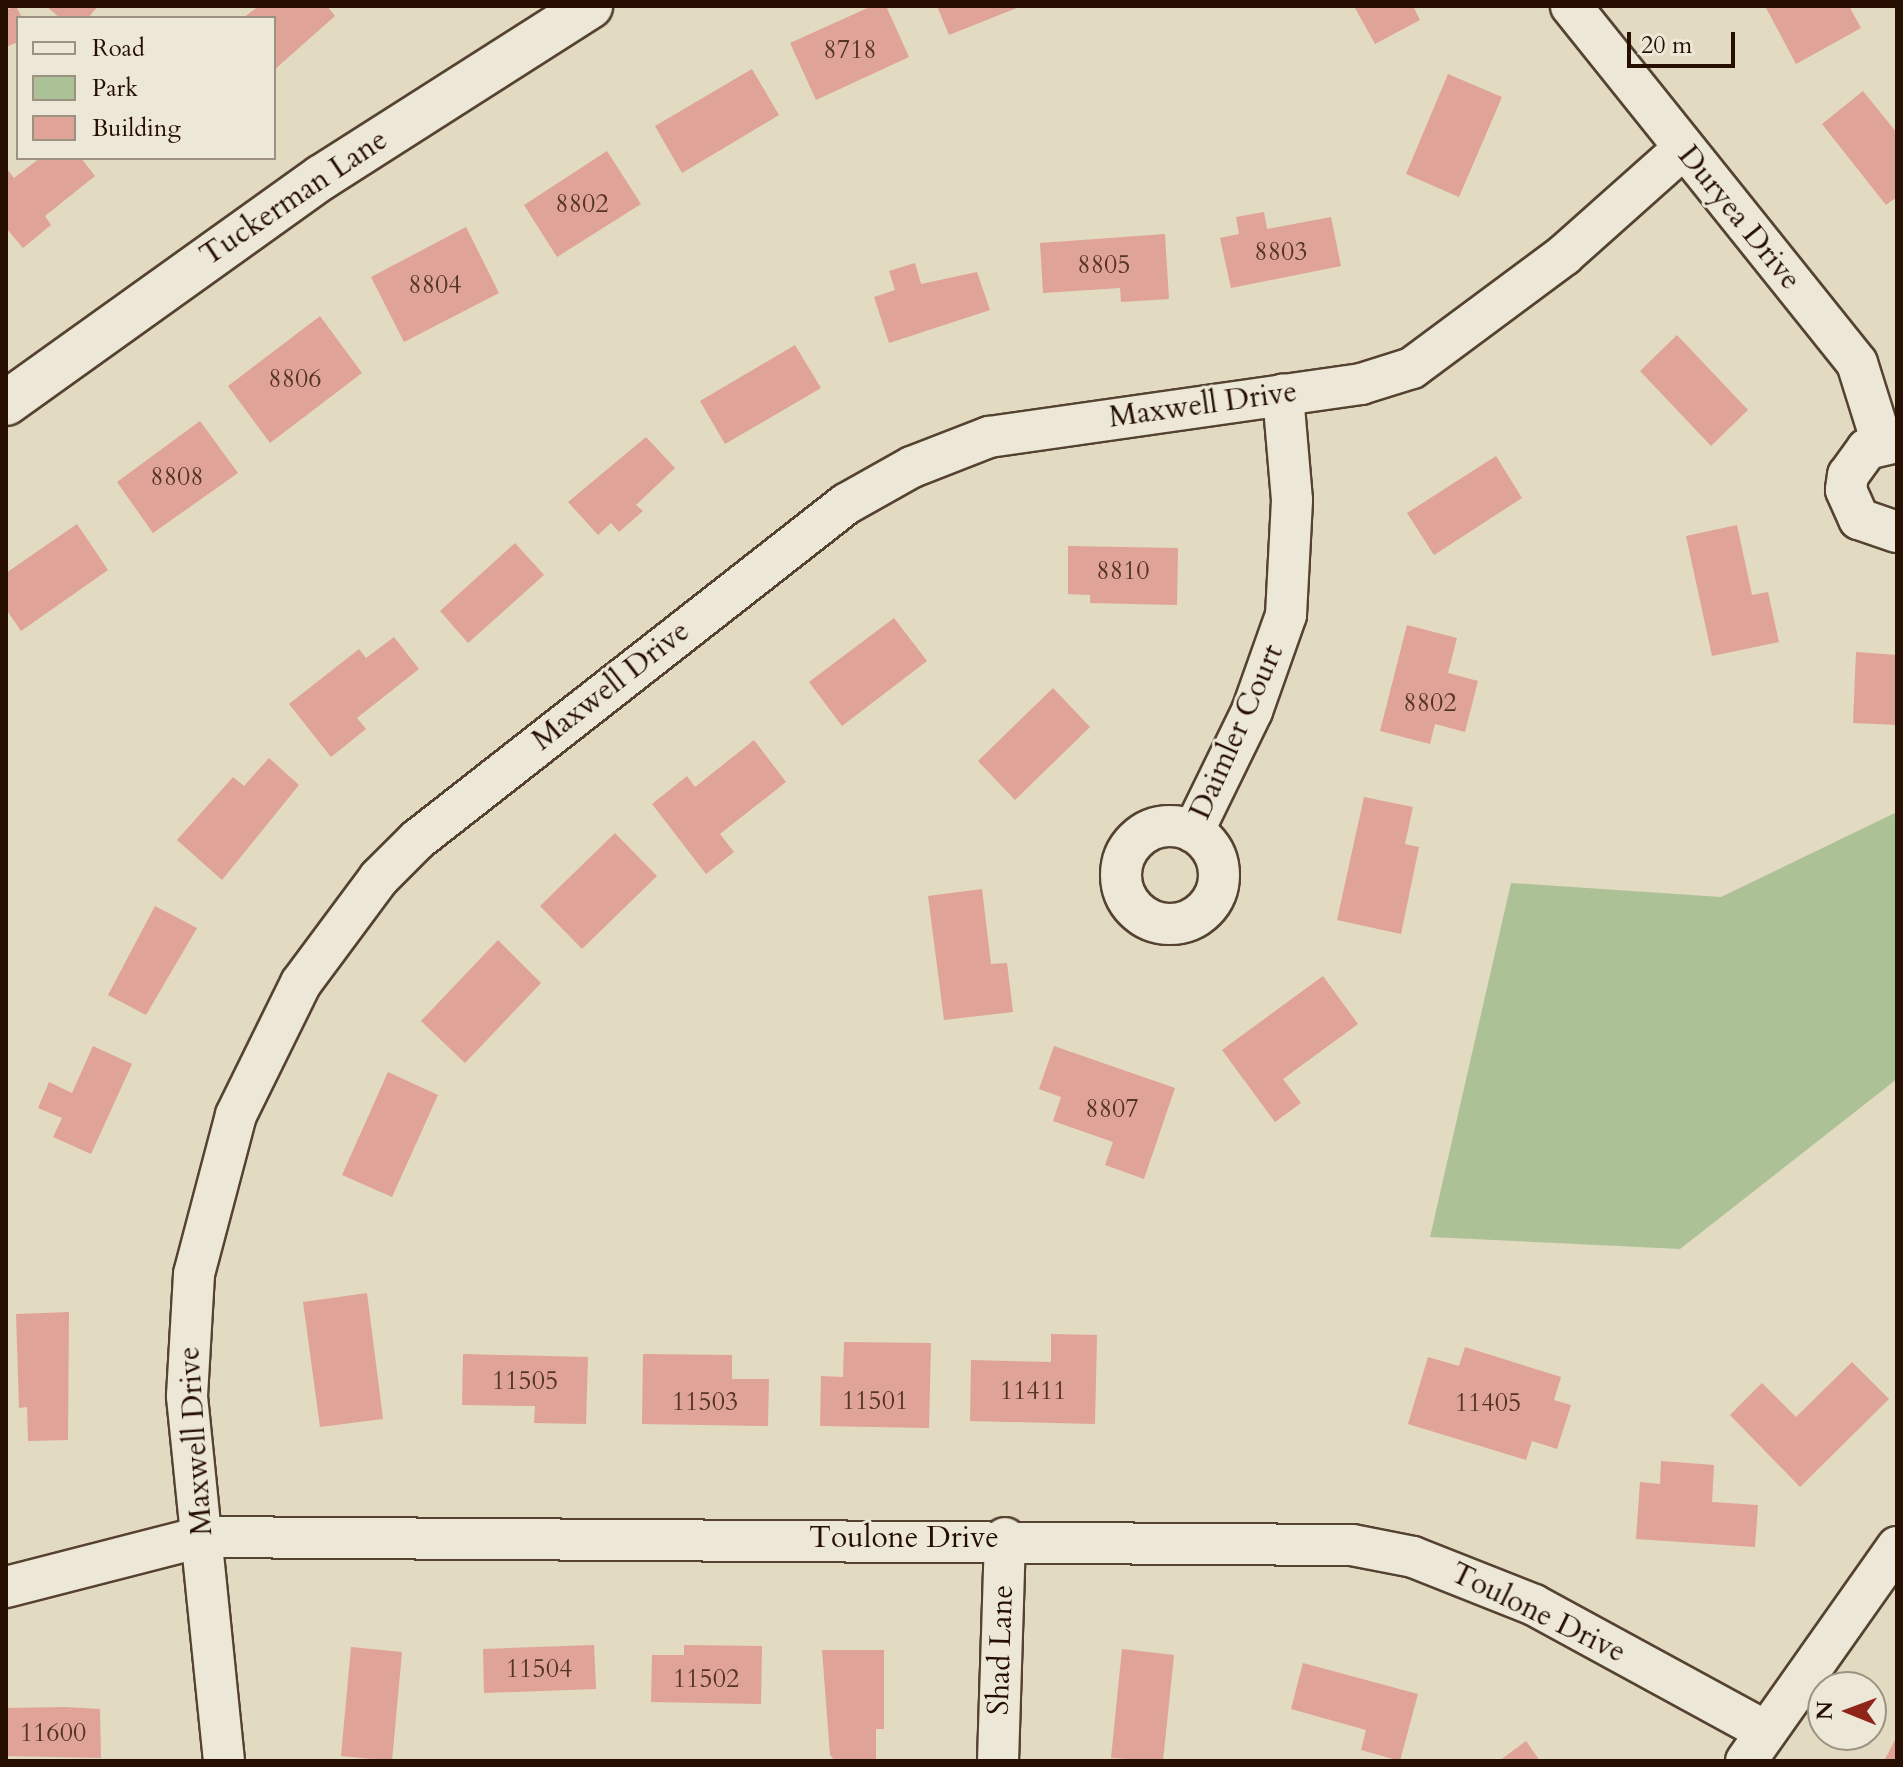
<!DOCTYPE html>
<style>
body{margin:0}
#map{position:relative;width:1903px;height:1767px;overflow:hidden;background:#e2dac1;font-family:Cardo,serif}
div>[style]{position:absolute}
.green>*{inset:0;background:#adc197}
.building>*{inset:0;background:#e0a397}
.roads{filter:drop-shadow(2px 0 #554230) drop-shadow(-2px 0 #554230) drop-shadow(0 2px #554230) drop-shadow(0 -2px #554230)}
.street>*{height:40px;margin:-20px;padding:0 20px;transform-origin:20px;border-radius:20px;background:#ece7d7}
.street>.ring{margin:-20px;padding:0;box-sizing:content-box;background:none;border:40px solid #ece7d7;border-radius:50%}
.secondary>*{height:44px;margin:-22px;padding:0 22px;transform-origin:22px;border-radius:22px;background:#ece7d7}
span{translate:-50% -50%;white-space:nowrap;text-align:center;line-height:1.15;-webkit-text-stroke:6px #ece7d7;paint-order:stroke}
.number-label{font-size:26px;color:#543426}
.number-label span{-webkit-text-stroke-width:0}
.street-label{font-size:30px;color:#260f00}
.frame{position:absolute;inset:0;border:8px solid #260f00;pointer-events:none}
.legend{position:absolute;left:16px;top:16px;width:260px;height:144px;box-sizing:border-box;background:#ece7d7;border:2px solid #9d9181;margin:0;padding:10px 14px;list-style:none;font-size:24px;color:#260f00}
.legend li{display:flex;align-items:center;gap:16px;height:40px}
.legend b{width:40px;border:2px solid #9d9181}
.north{position:absolute;left:1807px;top:1671px;width:80px;height:80px;box-sizing:border-box;background:#ece7d7;border:2px solid #9d9181;border-radius:50%;rotate:271deg;font-size:22px;font-weight:700;line-height:32px;text-align:center;color:#260f00}
.north::after{content:'';display:block;margin:auto;width:28px;height:36px;background:#8f2418;clip-path:polygon(50% 0,100% 100%,50% 72%,0 100%)}
.scale{position:absolute;left:1627px;top:32px;width:108px;height:36px;box-sizing:border-box;border:4px solid #260f00;border-top:0;padding-left:10px;font-size:24px;line-height:28px;white-space:nowrap;color:#260f00;-webkit-text-stroke:6px #ece7d7;paint-order:stroke}
</style>
<div id="map">
<div class="green">
<div style="clip-path:polygon(1897px 812px,1897px 1079px,1680px 1249px,1430px 1237px,1511px 883px,1721px 897px)"></div>
</div>
<div class="building">
<div style="clip-path:polygon(16px 6px,22px 18px,18px 42px,6px 47px,6px 10px)"></div>
<div style="clip-path:polygon(46px 6px,98px 6px,88px 18px,60px 18px)"></div>
<div style="clip-path:polygon(259px 6px,327px 6px,335px 16px,274px 70px,274px 18px,243px 18px)"></div>
<div style="clip-path:polygon(872px 6px,886px 6px,909px 57px,816px 100px,790px 43px)"></div>
<div style="clip-path:polygon(937px 6px,1022px 6px,949px 35px)"></div>
<div style="clip-path:polygon(1354px 6px,1413px 6px,1420px 20px,1375px 44px)"></div>
<div style="clip-path:polygon(1765px 6px,1849px 6px,1861px 28px,1796px 64px)"></div>
<div style="clip-path:polygon(752px 69px,779px 115px,682px 173px,655px 126px)"></div>
<div style="clip-path:polygon(1448px 74px,1502px 97px,1459px 197px,1406px 174px)"></div>
<div style="clip-path:polygon(1863px 91px,1897px 133px,1897px 197px,1886px 205px,1822px 124px)"></div>
<div style="clip-path:polygon(607px 151px,641px 204px,557px 257px,524px 205px)"></div>
<div style="clip-path:polygon(40px 158px,81px 158px,95px 176px,45px 216px,51px 225px,23px 248px,6px 228px,6px 168px,14px 178px)"></div>
<div style="clip-path:polygon(1264px 212px,1267px 229px,1331px 217px,1341px 266px,1231px 288px,1220px 238px,1239px 234px,1236px 217px)"></div>
<div style="clip-path:polygon(466px 227px,499px 293px,404px 342px,371px 277px)"></div>
<div style="clip-path:polygon(1165px 234px,1169px 299px,1121px 302px,1120px 288px,1043px 293px,1040px 243px)"></div>
<div style="clip-path:polygon(915px 263px,921px 284px,977px 272px,990px 310px,889px 343px,874px 297px,895px 290px,889px 271px)"></div>
<div style="clip-path:polygon(320px 316px,362px 373px,270px 443px,228px 386px)"></div>
<div style="clip-path:polygon(1677px 335px,1748px 410px,1711px 446px,1640px 371px)"></div>
<div style="clip-path:polygon(795px 345px,821px 388px,725px 444px,700px 401px)"></div>
<div style="clip-path:polygon(200px 421px,238px 473px,153px 533px,117px 482px)"></div>
<div style="clip-path:polygon(646px 437px,675px 468px,636px 505px,643px 511px,619px 532px,611px 523px,598px 535px,568px 502px)"></div>
<div style="clip-path:polygon(1496px 456px,1522px 498px,1434px 555px,1407px 513px)"></div>
<div style="clip-path:polygon(77px 524px,108px 570px,21px 631px,6px 609px,6px 573px)"></div>
<div style="clip-path:polygon(1737px 525px,1752px 595px,1768px 592px,1779px 642px,1712px 656px,1686px 536px)"></div>
<div style="clip-path:polygon(515px 543px,544px 575px,468px 643px,440px 611px)"></div>
<div style="clip-path:polygon(1068px 546px,1178px 548px,1177px 605px,1090px 603px,1090px 595px,1068px 594px)"></div>
<div style="clip-path:polygon(894px 618px,927px 661px,842px 726px,809px 682px)"></div>
<div style="clip-path:polygon(1407px 625px,1457px 638px,1448px 673px,1478px 681px,1465px 732px,1435px 724px,1430px 744px,1380px 731px)"></div>
<div style="clip-path:polygon(394px 637px,419px 669px,357px 718px,366px 729px,331px 757px,289px 704px,359px 649px,366px 658px)"></div>
<div style="clip-path:polygon(1856px 652px,1897px 655px,1897px 725px,1853px 723px)"></div>
<div style="clip-path:polygon(1053px 688px,1090px 727px,1015px 800px,978px 761px)"></div>
<div style="clip-path:polygon(754px 740px,786px 782px,720px 834px,734px 852px,706px 874px,652px 804px,687px 776px,695px 787px)"></div>
<div style="clip-path:polygon(269px 758px,299px 785px,222px 880px,177px 840px,233px 777px,244px 786px)"></div>
<div style="clip-path:polygon(1364px 797px,1413px 807px,1405px 844px,1419px 847px,1401px 934px,1337px 920px)"></div>
<div style="clip-path:polygon(615px 833px,657px 876px,582px 949px,540px 906px)"></div>
<div style="clip-path:polygon(982px 889px,991px 964px,1007px 963px,1013px 1012px,944px 1020px,928px 896px)"></div>
<div style="clip-path:polygon(155px 906px,197px 928px,146px 1015px,108px 995px)"></div>
<div style="clip-path:polygon(498px 940px,541px 983px,465px 1063px,421px 1021px)"></div>
<div style="clip-path:polygon(1323px 976px,1358px 1024px,1283px 1079px,1301px 1103px,1275px 1122px,1222px 1050px)"></div>
<div style="clip-path:polygon(93px 1046px,132px 1064px,91px 1154px,53px 1137px,62px 1118px,38px 1108px,49px 1082px,72px 1093px)"></div>
<div style="clip-path:polygon(1054px 1046px,1175px 1088px,1144px 1179px,1105px 1165px,1113px 1142px,1053px 1121px,1061px 1097px,1039px 1089px)"></div>
<div style="clip-path:polygon(388px 1072px,438px 1095px,392px 1197px,342px 1175px)"></div>
<div style="clip-path:polygon(367px 1293px,383px 1419px,320px 1427px,303px 1302px)"></div>
<div style="clip-path:polygon(69px 1312px,68px 1440px,28px 1441px,27px 1407px,19px 1408px,16px 1314px)"></div>
<div style="clip-path:polygon(1051px 1334px,1097px 1335px,1095px 1424px,970px 1421px,971px 1360px,1051px 1362px)"></div>
<div style="clip-path:polygon(844px 1342px,931px 1343px,929px 1428px,820px 1426px,821px 1376px,843px 1377px)"></div>
<div style="clip-path:polygon(1465px 1347px,1561px 1377px,1554px 1400px,1571px 1405px,1557px 1449px,1532px 1441px,1526px 1460px,1408px 1424px,1428px 1357px,1459px 1366px)"></div>
<div style="clip-path:polygon(463px 1354px,588px 1357px,586px 1424px,534px 1423px,535px 1406px,462px 1405px)"></div>
<div style="clip-path:polygon(643px 1354px,732px 1355px,732px 1379px,769px 1379px,768px 1426px,642px 1424px)"></div>
<div style="clip-path:polygon(1852px 1362px,1889px 1399px,1800px 1487px,1730px 1415px,1762px 1383px,1796px 1417px)"></div>
<div style="clip-path:polygon(1661px 1461px,1714px 1465px,1712px 1502px,1758px 1505px,1755px 1547px,1636px 1539px,1640px 1482px,1660px 1484px)"></div>
<div style="clip-path:polygon(594px 1645px,596px 1689px,484px 1693px,483px 1649px)"></div>
<div style="clip-path:polygon(684px 1645px,762px 1646px,761px 1704px,651px 1702px,652px 1655px,684px 1655px)"></div>
<div style="clip-path:polygon(351px 1647px,402px 1652px,392px 1761px,341px 1756px)"></div>
<div style="clip-path:polygon(1122px 1649px,1174px 1655px,1163px 1761px,1111px 1758px)"></div>
<div style="clip-path:polygon(822px 1650px,884px 1650px,884px 1729px,876px 1729px,876px 1761px,835px 1761px,830px 1755px)"></div>
<div style="clip-path:polygon(1303px 1663px,1418px 1694px,1400px 1761px,1361px 1750px,1366px 1730px,1291px 1709px)"></div>
<div style="clip-path:polygon(66px 1707px,100px 1709px,101px 1758px,6px 1756px,6px 1708px)"></div>
<div style="clip-path:polygon(1897px 1736px,1897px 1761px,1884px 1761px)"></div>
<div style="clip-path:polygon(1526px 1741px,1540px 1761px,1499px 1761px)"></div>
</div>
<div class="roads">
<div class="street">
<div style="left:1571px;top:6px;width:457px;rotate:51.3deg"></div>
<div style="left:1857px;top:363px;width:84px;rotate:72.6deg"></div>
<div style="left:1897px;top:442px;width:31px;rotate:167deg"></div>
<div style="left:1867px;top:449px;width:32px;rotate:126deg"></div>
<div style="left:1848px;top:475px;width:15px;rotate:98deg"></div>
<div style="left:1846px;top:490px;width:32px;rotate:66deg"></div>
<div style="left:1859px;top:519px;width:40px;rotate:18.9deg"></div>
<div class="ring" style="left:1121px;top:826px;width:58px;height:58px"></div>
<div style="left:1193px;top:832px;width:135px;rotate:-64deg"></div>
<div style="left:1252px;top:711px;width:102px;rotate:-70.5deg"></div>
<div style="left:1286px;top:615px;width:115px;rotate:-87deg"></div>
<div style="left:1292px;top:500px;width:106px;rotate:-94.9deg"></div>
<div style="left:6px;top:1587px;width:201px;rotate:-14.4deg"></div>
<div style="left:201px;top:1537px;width:1151px;rotate:0.4deg"></div>
<div style="left:1352px;top:1545px;width:62px;rotate:11.1deg"></div>
<div style="left:1413px;top:1557px;width:130px;rotate:21.6deg"></div>
<div style="left:1534px;top:1605px;width:263px;rotate:28.6deg"></div>
<div style="left:224px;top:1761px;width:367px;rotate:-95.8deg"></div>
<div style="left:187px;top:1396px;width:122px;rotate:-86.7deg"></div>
<div style="left:194px;top:1274px;width:164px;rotate:-75.2deg"></div>
<div style="left:236px;top:1115px;width:147px;rotate:-63.8deg"></div>
<div style="left:301px;top:983px;width:131px;rotate:-53.4deg"></div>
<div style="left:379px;top:878px;width:54px;rotate:-45deg"></div>
<div style="left:417px;top:840px;width:545px;rotate:-38.07deg"></div>
<div style="left:846px;top:504px;width:76px;rotate:-29.3deg"></div>
<div style="left:912px;top:467px;width:83px;rotate:-21.3deg"></div>
<div style="left:989px;top:437px;width:376px;rotate:-8.1deg"></div>
<div style="left:1361px;top:384px;width:53px;rotate:-17.4deg"></div>
<div style="left:1412px;top:368px;width:189px;rotate:-36.6deg"></div>
<div style="left:1564px;top:255px;width:159px;rotate:-41.7deg"></div>
<div style="left:998px;top:1761px;width:223px;rotate:-88.2deg"></div>
<div style="left:1746px;top:1761px;width:262px;rotate:-54.8deg"></div>
</div>
<div class="secondary">
<div style="left:6px;top:403px;width:388px;rotate:-35.6deg"></div>
<div style="left:322px;top:177px;width:318px;rotate:-32.5deg"></div>
</div>
</div>
<div class="number-label">
<span style="left:850px;top:50px">8718</span>
<span style="left:582px;top:204px">8802</span>
<span style="left:1281px;top:252px">8803</span>
<span style="left:1104px;top:265px">8805</span>
<span style="left:435px;top:285px">8804</span>
<span style="left:295px;top:379px">8806</span>
<span style="left:177px;top:477px">8808</span>
<span style="left:1123px;top:571px">8810</span>
<span style="left:1430px;top:703px">8802</span>
<span style="left:1112px;top:1109px">8807</span>
<span style="left:525px;top:1381px">11505</span>
<span style="left:1033px;top:1391px">11411</span>
<span style="left:875px;top:1401px">11501</span>
<span style="left:705px;top:1402px">11503</span>
<span style="left:1488px;top:1403px">11405</span>
<span style="left:539px;top:1669px">11504</span>
<span style="left:706px;top:1679px">11502</span>
<span style="left:53px;top:1733px">11600</span>
</div>
<div class="street-label">
<span style="left:294px;top:198px;rotate:-34deg">Tuckerman Lane</span>
<span style="left:1739px;top:218px;rotate:51deg">Duryea Drive</span>
<span style="left:1203px;top:405px;rotate:-8deg">Maxwell Drive</span>
<span style="left:611px;top:686px;rotate:-38deg">Maxwell Drive</span>
<span style="left:1237px;top:732px;rotate:-66deg">Daimler Court</span>
<span style="left:196px;top:1441px;rotate:-94deg">Maxwell Drive</span>
<span style="left:904px;top:1538px">Toulone Drive</span>
<span style="left:1538px;top:1613px;rotate:26deg">Toulone Drive</span>
<span style="left:1001px;top:1650px;rotate:-88deg">Shad Lane</span>
</div>
<div class="frame"></div>
<ul class="legend">
<li><b style="height:10px;background:#ece7d7"></b>Road</li>
<li><b style="height:22px;background:#adc197"></b>Park</li>
<li><b style="height:22px;background:#e0a397"></b>Building</li>
</ul>
<div class="north">N</div>
<div class="scale">20 m</div>
</div>
